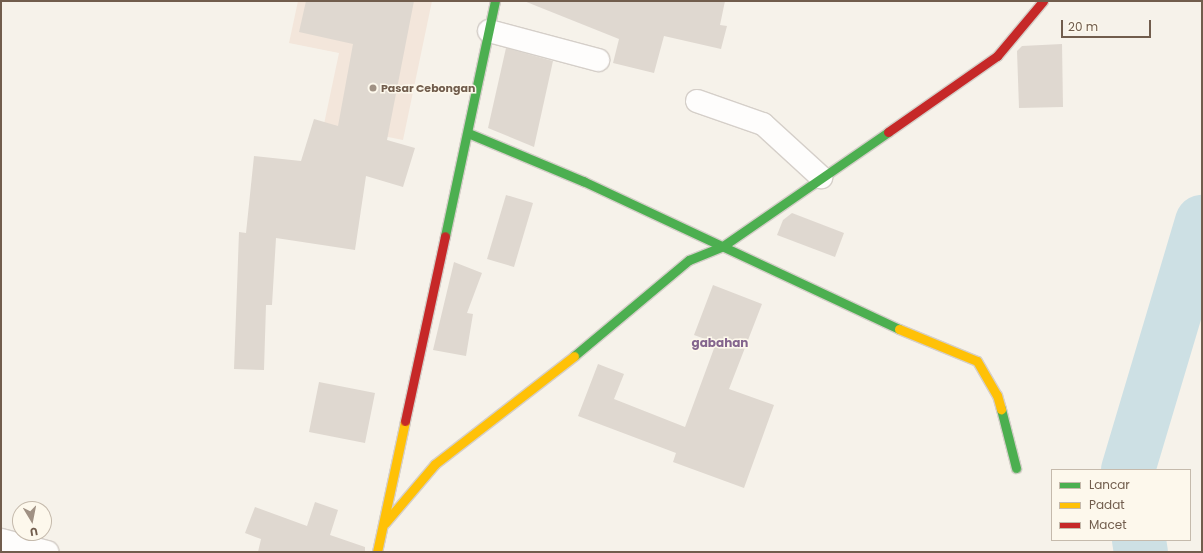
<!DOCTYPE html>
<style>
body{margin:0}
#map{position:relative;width:1203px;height:553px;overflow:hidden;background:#f6f2ea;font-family:Poppins,sans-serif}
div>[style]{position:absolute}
.commercial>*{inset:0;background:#f3e6db}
.river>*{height:54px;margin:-27px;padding:0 27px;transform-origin:27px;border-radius:27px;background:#cde0e4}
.building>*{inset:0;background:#dfd8d0}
.roads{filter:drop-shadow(1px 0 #d5cfc9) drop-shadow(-1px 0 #d5cfc9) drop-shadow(0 1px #d5cfc9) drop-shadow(0 -1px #d5cfc9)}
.street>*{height:22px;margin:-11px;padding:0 11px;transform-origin:11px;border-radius:11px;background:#fefdfc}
.fast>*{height:9px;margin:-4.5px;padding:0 4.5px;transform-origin:4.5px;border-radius:4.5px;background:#4caf50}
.slow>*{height:9px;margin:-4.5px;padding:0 4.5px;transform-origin:4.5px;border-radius:4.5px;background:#ffc107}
.jam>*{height:9px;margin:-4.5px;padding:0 4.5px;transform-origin:4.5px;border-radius:4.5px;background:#c62828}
.dots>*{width:11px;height:11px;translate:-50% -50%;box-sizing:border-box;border:2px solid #fdf8ec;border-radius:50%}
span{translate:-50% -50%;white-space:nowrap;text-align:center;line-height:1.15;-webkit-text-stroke:3px #fdf8ec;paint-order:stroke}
.poi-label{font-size:11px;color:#715d4d;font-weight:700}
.left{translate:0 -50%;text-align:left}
.neighbourhood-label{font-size:12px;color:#84658d;font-weight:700}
.frame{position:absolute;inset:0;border:2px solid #715d4d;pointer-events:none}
.legend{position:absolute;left:1051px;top:469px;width:140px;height:72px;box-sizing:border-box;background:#fdf8ec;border:1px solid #c5baac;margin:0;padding:5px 7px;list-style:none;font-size:12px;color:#715d4d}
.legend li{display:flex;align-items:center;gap:8px;height:20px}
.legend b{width:20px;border:1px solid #c5baac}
.north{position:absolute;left:12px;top:501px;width:40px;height:40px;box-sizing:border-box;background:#fdf8ec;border:1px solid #c5baac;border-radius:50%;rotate:170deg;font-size:11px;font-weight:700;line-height:16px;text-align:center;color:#715d4d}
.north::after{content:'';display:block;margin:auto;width:14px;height:18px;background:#a09184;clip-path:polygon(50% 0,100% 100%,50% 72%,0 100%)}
.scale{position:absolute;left:1061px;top:20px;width:90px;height:18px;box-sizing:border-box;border:2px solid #715d4d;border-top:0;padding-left:5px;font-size:12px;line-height:14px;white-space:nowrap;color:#715d4d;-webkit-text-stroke:3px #fdf8ec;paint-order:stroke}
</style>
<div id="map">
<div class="commercial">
<div style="clip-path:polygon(298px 1px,432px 1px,403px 140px,324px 124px,339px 53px,289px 43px)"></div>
</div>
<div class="river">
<div style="left:1128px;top:470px;width:259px;rotate:-73.4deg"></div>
<div style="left:1139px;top:540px;width:12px;rotate:81deg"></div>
</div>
<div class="building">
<div style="clip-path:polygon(306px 1px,414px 1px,387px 140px,415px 148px,403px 187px,366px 176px,355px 250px,276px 238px,272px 305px,266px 305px,264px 370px,234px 369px,239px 232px,246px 233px,254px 156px,301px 161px,314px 119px,338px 126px,353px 44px,299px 32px)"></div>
<div style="clip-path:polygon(524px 1px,725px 1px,720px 25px,727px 26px,721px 49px,664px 36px,654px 73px,613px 63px,619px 39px)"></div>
<div style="clip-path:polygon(1062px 44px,1063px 107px,1019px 108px,1017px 51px,1022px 46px)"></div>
<div style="clip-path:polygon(506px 48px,553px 61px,534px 147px,488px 128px)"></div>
<div style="clip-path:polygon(506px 195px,533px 203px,514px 267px,487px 259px)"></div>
<div style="clip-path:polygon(792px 213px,844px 233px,835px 257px,777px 235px,783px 220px)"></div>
<div style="clip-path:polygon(454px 262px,482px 273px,467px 313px,473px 314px,466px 356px,433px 350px)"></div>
<div style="clip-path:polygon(713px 285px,762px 304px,729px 389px,774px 405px,744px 488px,673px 462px,676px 453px,578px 416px,598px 364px,624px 374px,614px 399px,685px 427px,716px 343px,694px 335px)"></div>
<div style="clip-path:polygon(319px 382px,375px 393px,365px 443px,309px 432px)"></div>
<div style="clip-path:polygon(315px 502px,338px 510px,330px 535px,365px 547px,365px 552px,258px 552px,261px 539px,245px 533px,255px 507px,307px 526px)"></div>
</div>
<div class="roads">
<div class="street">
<div style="left:489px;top:31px;width:113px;rotate:14.9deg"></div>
<div style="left:697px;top:101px;width:70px;rotate:19.2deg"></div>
<div style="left:763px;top:124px;width:79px;rotate:42.4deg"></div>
<div style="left:1px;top:540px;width:48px;rotate:14.6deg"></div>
</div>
<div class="fast">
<div style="left:468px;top:133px;width:125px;rotate:22.7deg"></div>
<div style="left:583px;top:181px;width:349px;rotate:25.1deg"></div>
<div style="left:445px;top:236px;width:240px;rotate:-78deg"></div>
<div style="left:574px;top:356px;width:150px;rotate:-39.9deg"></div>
<div style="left:689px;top:260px;width:37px;rotate:-22deg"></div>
<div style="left:723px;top:246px;width:201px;rotate:-34.6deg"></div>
<div style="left:1001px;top:409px;width:61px;rotate:75.7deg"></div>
</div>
<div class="slow">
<div style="left:899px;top:329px;width:84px;rotate:22.3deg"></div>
<div style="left:977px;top:361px;width:39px;rotate:60deg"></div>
<div style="left:997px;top:395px;width:15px;rotate:74deg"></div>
<div style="left:385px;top:523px;width:77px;rotate:-49.7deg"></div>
<div style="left:435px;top:464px;width:176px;rotate:-37.8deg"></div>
<div style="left:377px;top:552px;width:134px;rotate:-77.9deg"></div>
</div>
<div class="jam">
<div style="left:888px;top:132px;width:133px;rotate:-34.9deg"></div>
<div style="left:997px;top:56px;width:72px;rotate:-50.1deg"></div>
<div style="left:405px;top:421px;width:189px;rotate:-77.8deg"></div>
</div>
</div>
<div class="dots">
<div style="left:373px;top:88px;background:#a09184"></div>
</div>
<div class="poi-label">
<span class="left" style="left:381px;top:88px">Pasar Cebongan</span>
</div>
<div class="neighbourhood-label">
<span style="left:720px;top:343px">gabahan</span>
</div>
<div class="frame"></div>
<ul class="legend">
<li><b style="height:5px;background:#4caf50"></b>Lancar</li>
<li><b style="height:5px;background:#ffc107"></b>Padat</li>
<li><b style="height:5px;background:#c62828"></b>Macet</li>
</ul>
<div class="north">U</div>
<div class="scale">20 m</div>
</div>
